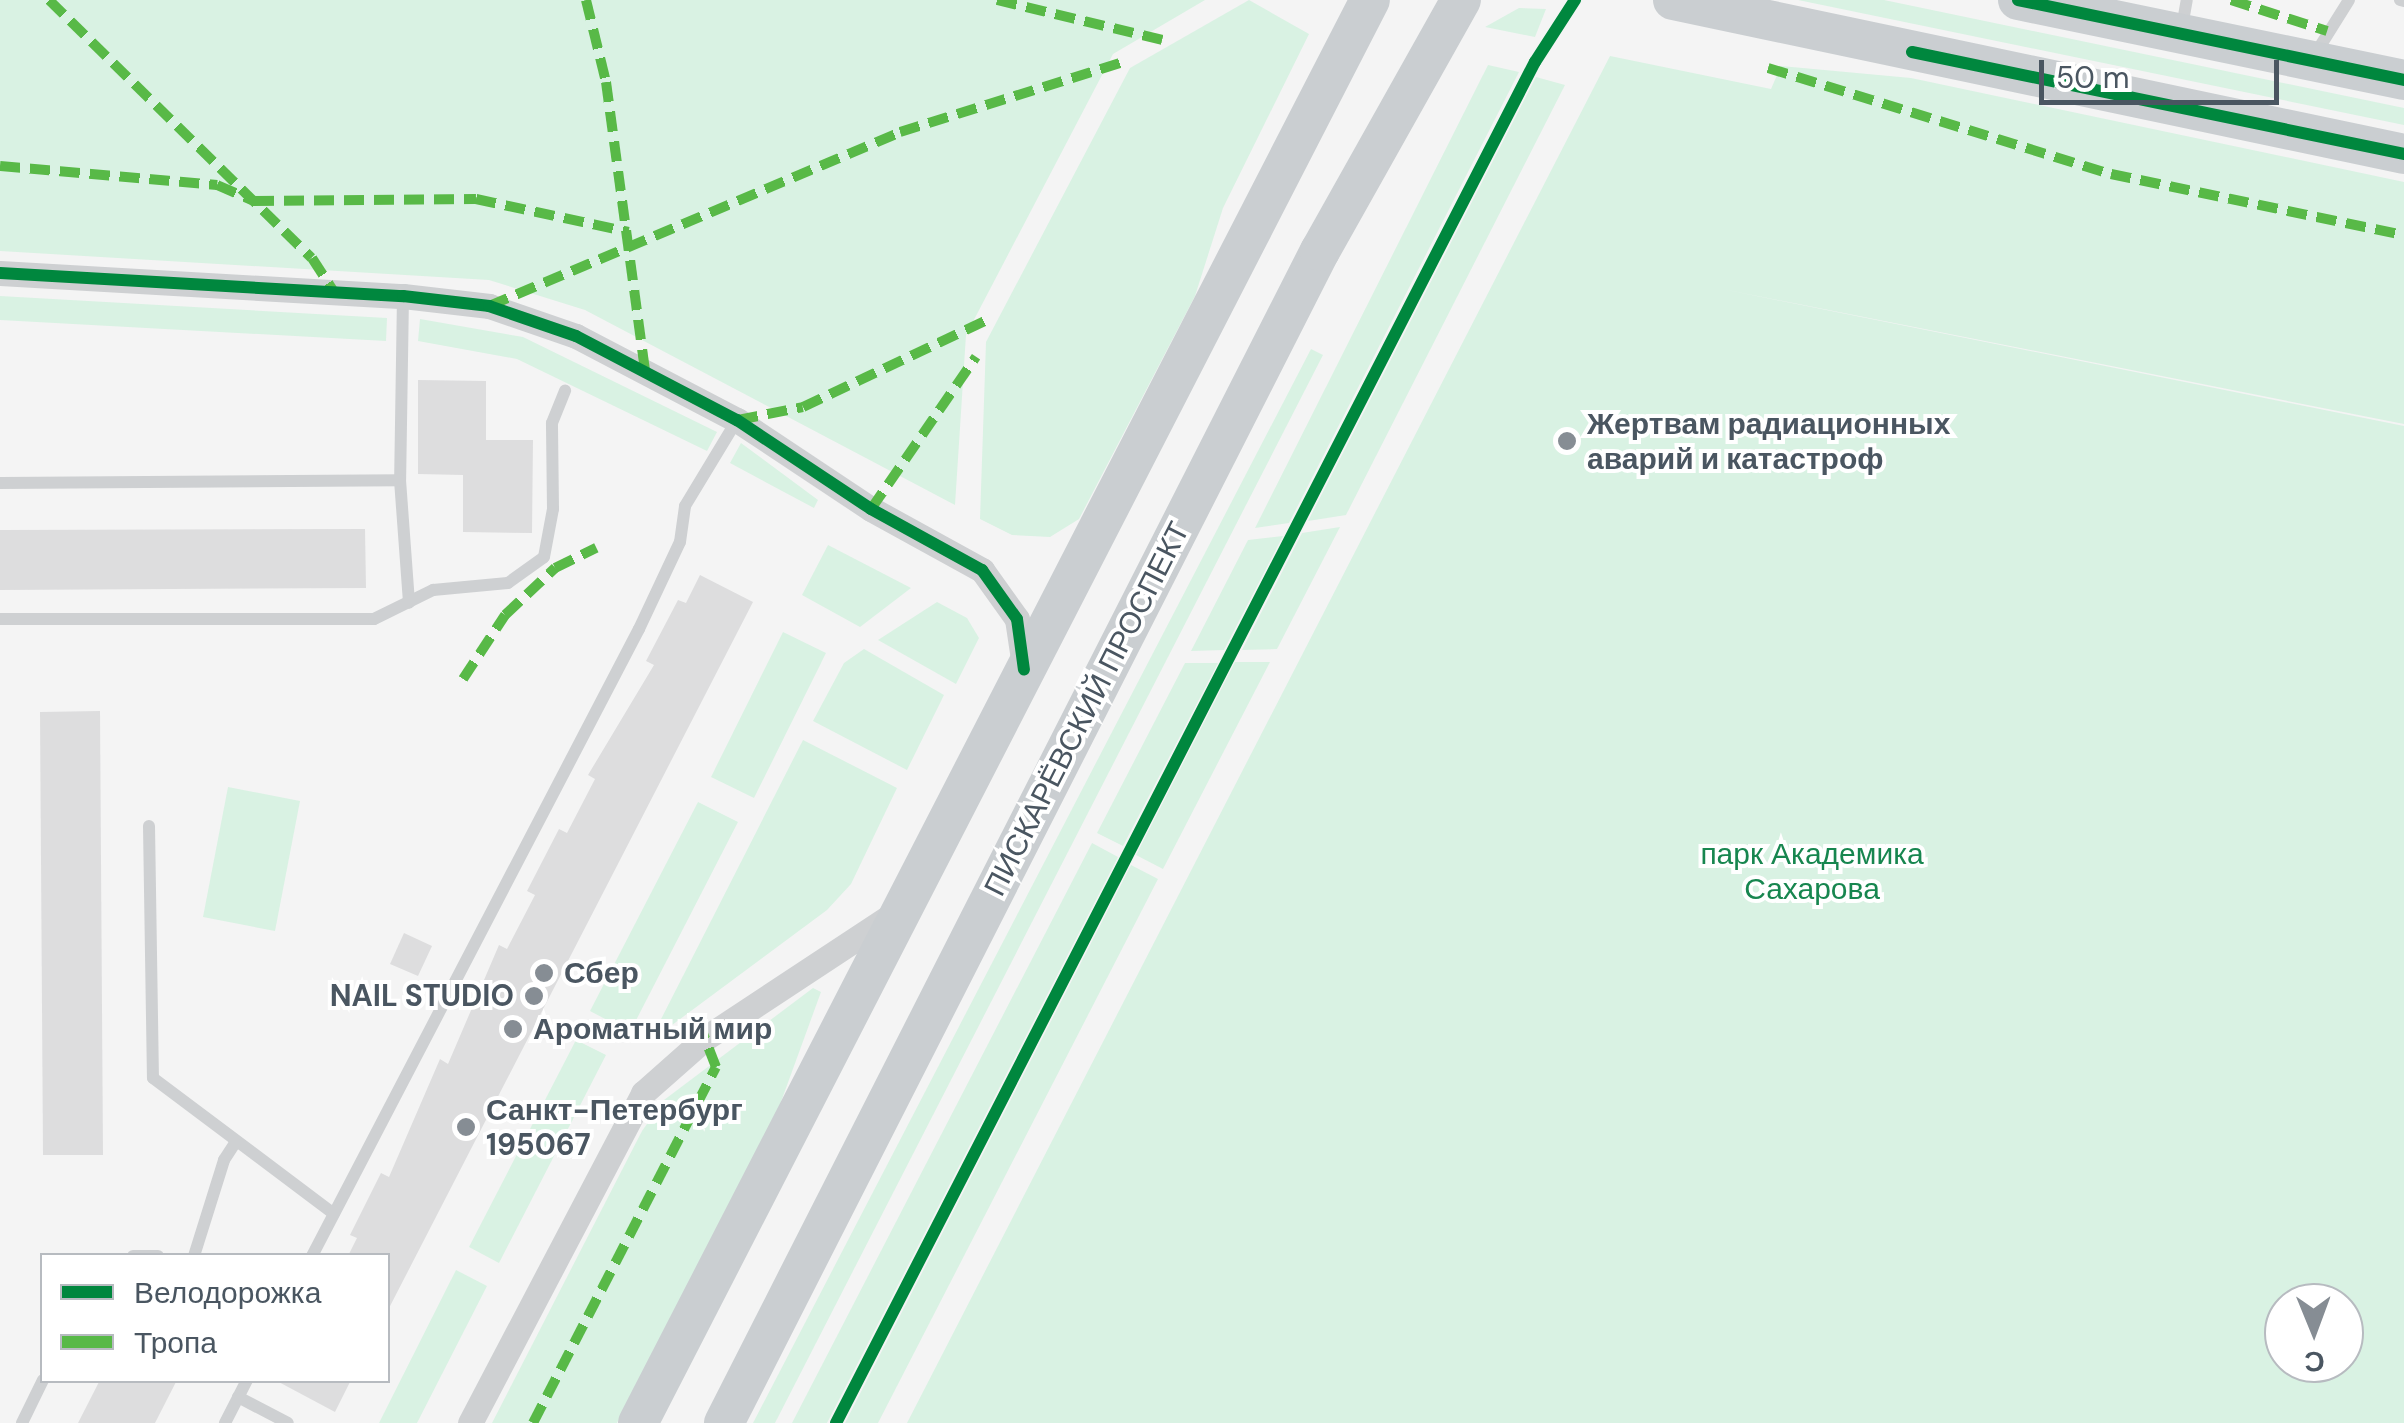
<!DOCTYPE html>
<meta charset="utf-8">
<style>
body{margin:0}
#map{position:relative;width:2404px;height:1423px;overflow:hidden;background:#f4f4f4;font-family:"DM Sans",sans-serif}
div>[style]{position:absolute}
.green>*{inset:0;background:#d9f2e3}
.building>*{inset:0;background:#ddddde}
.service>*{height:12px;margin:-6px;padding:0 6px;transform-origin:6px;border-radius:6px;background:#ced0d2}
.minor>*{height:25px;margin:-12.5px;padding:0 12.5px;transform-origin:12.5px;border-radius:12.5px;background:#ced0d2}
.primary>*{height:40px;margin:-20px;padding:0 20px;transform-origin:20px;border-radius:20px;background:#caced1}
.quiet>*{height:10px;margin-top:-5px;transform-origin:0;background:repeating-linear-gradient(90deg,#58b947 0 20px,transparent 0 30px)}
.cycleway>*{height:12px;margin:-6px;padding:0 6px;transform-origin:6px;border-radius:6px;background:#00873e}
.dots>*{width:28px;height:28px;translate:-50% -50%;box-sizing:border-box;border:5px solid #fff;border-radius:50%}
span{translate:-50% -50%;white-space:nowrap;text-align:center;line-height:1.15;-webkit-text-stroke:8px #fff;paint-order:stroke}
.poi-label{font-size:30px;color:#4a5661;font-weight:700}
.left{translate:0 -50%;text-align:left}
.right{translate:-100% -50%;text-align:right}
.street-label{font-size:30px;color:#4a5661}
.park-label{font-size:30px;color:#17864f}
.legend{position:absolute;left:40px;top:1253px;width:350px;height:130px;box-sizing:border-box;background:#fff;border:2px solid #b7bbc0;margin:0;padding:12px 18px;list-style:none;font-size:30px;color:#4a5661}
.legend li{display:flex;align-items:center;gap:20px;height:50px}
.legend b{width:50px;border:2px solid #b7bbc0}
.north{position:absolute;left:2264px;top:1283px;width:100px;height:100px;box-sizing:border-box;background:#fff;border:2px solid #b7bbc0;border-radius:50%;rotate:179deg;font-size:28px;font-weight:700;line-height:40px;text-align:center;color:#4a5661}
.north::after{content:'';display:block;margin:auto;width:35px;height:45px;background:#868d94;clip-path:polygon(50% 0,100% 100%,50% 72%,0 100%)}
.scale{position:absolute;left:2039px;top:60px;width:240px;height:45px;box-sizing:border-box;border:5px solid #4a5661;border-top:0;padding-left:12px;font-size:30px;line-height:35px;white-space:nowrap;color:#4a5661;-webkit-text-stroke:8px #fff;paint-order:stroke}
</style>
<div id="map">
<div class="green">
<div style="clip-path:polygon(0 0,1205px 0,1113px 54px,966px 335px,955px 505px,585px 310px,489px 280px,0 251px)"></div>
<div style="clip-path:polygon(1249px 0,1309px 34px,1223px 208px,1195px 296px,1079px 519px,1050px 537px,1012px 535px,980px 519px,986px 342px,1130px 68px)"></div>
<div style="clip-path:polygon(1798px 0,1884px 0,2404px 108px,2404px 125px)"></div>
<div style="clip-path:polygon(1519px 8px,1546px 9px,1535px 37px,1485px 27px)"></div>
<div style="clip-path:polygon(evenodd,1610px 56px,1771px 89px,1781px 66px,1911px 78px,2404px 182px,2404px 424px,1722px 289px,2404px 426px,2404px 1423px,907px 1423px,1610px 56px,2284px 1303px,2344px 1303px,2344px 1363px,2284px 1363px,2284px 1303px)"></div>
<div style="clip-path:polygon(1488px 65px,1519px 72px,1289px 523px,1255px 528px)"></div>
<div style="clip-path:polygon(1536px 77px,1565px 85px,1346px 515px,1308px 521px)"></div>
<div style="clip-path:polygon(0 296px,387px 318px,386px 341px,0 320px)"></div>
<div style="clip-path:polygon(420px 319px,523px 337px,717px 432px,707px 451px,517px 359px,418px 341px)"></div>
<div style="clip-path:polygon(1311px 349px,1323px 355px,775px 1423px,753px 1423px)"></div>
<div style="clip-path:polygon(741px 443px,818px 500px,814px 508px,730px 463px)"></div>
<div style="clip-path:polygon(1340px 527px,1277px 649px,1242px 650px,1302px 533px)"></div>
<div style="clip-path:polygon(1283px 536px,1224px 650px,1191px 651px,1248px 540px)"></div>
<div style="clip-path:polygon(828px 545px,911px 588px,860px 627px,802px 595px)"></div>
<div style="clip-path:polygon(937px 602px,967px 618px,979px 638px,956px 684px,878px 640px)"></div>
<div style="clip-path:polygon(783px 632px,826px 653px,754px 798px,711px 777px)"></div>
<div style="clip-path:polygon(864px 649px,944px 695px,907px 770px,813px 721px,844px 663px)"></div>
<div style="clip-path:polygon(1235px 662px,1270px 662px,1163px 869px,1136px 855px)"></div>
<div style="clip-path:polygon(1185px 663px,1218px 663px,1123px 846px,1097px 833px)"></div>
<div style="clip-path:polygon(803px 740px,897px 788px,851px 884px,827px 910px,668px 1028px,656px 1029px)"></div>
<div style="clip-path:polygon(228px 787px,300px 801px,275px 931px,203px 917px)"></div>
<div style="clip-path:polygon(698px 802px,738px 822px,630px 1032px,590px 1011px)"></div>
<div style="clip-path:polygon(1092px 843px,1118px 857px,827px 1423px,792px 1423px)"></div>
<div style="clip-path:polygon(1131px 865px,1158px 879px,878px 1423px,845px 1423px)"></div>
<div style="clip-path:polygon(813px 988px,821px 992px,778px 1110px,617px 1423px,492px 1423px,642px 1131px,664px 1100px)"></div>
<div style="clip-path:polygon(576px 1040px,606px 1055px,499px 1263px,469px 1247px)"></div>
<div style="clip-path:polygon(456px 1270px,487px 1286px,417px 1423px,379px 1423px)"></div>
</div>
<div class="building">
<div style="clip-path:polygon(418px 380px,486px 381px,486px 440px,533px 440px,532px 533px,463px 532px,463px 475px,418px 474px)"></div>
<div style="clip-path:polygon(365px 529px,366px 588px,0 590px,0 530px)"></div>
<div style="clip-path:polygon(700px 575px,753px 602px,388px 1310px,388px 1256px,348px 1256px,357px 1238px,350px 1235px,381px 1173px,389px 1177px,440px 1059px,448px 1064px,499px 945px,507px 949px,535px 895px,527px 891px,559px 829px,567px 833px,595px 779px,588px 775px,654px 665px,646px 661px,678px 600px,686px 603px)"></div>
<div style="clip-path:polygon(100px 711px,103px 1155px,43px 1155px,40px 712px)"></div>
<div style="clip-path:polygon(404px 933px,432px 946px,418px 976px,390px 964px)"></div>
<div style="clip-path:polygon(100px 1380px,177px 1380px,155px 1423px,78px 1423px)"></div>
<div style="clip-path:polygon(275px 1380px,351px 1380px,335px 1412px)"></div>
</div>
<div class="service">
<div style="left:2400px;top:0;width:4px;rotate:14deg"></div>
<div style="left:2182px;top:27px;width:27px;rotate:-80deg"></div>
<div style="left:2314px;top:56px;width:66px;rotate:-58deg"></div>
<div style="left:403px;top:296px;width:184px;rotate:90.9deg"></div>
<div style="left:400px;top:480px;width:123px;rotate:85.8deg"></div>
<div style="left:0;top:483px;width:400px;rotate:-0.4deg"></div>
<div style="left:0;top:619px;width:374px"></div>
<div style="left:374px;top:619px;width:66px;rotate:-26.2deg"></div>
<div style="left:433px;top:590px;width:75px;rotate:-5.3deg"></div>
<div style="left:508px;top:583px;width:44px;rotate:-35.8deg"></div>
<div style="left:544px;top:557px;width:49px;rotate:-79.4deg"></div>
<div style="left:553px;top:509px;width:86px;rotate:-90.7deg"></div>
<div style="left:552px;top:423px;width:35px;rotate:-68deg"></div>
<div style="left:149px;top:826px;width:252px;rotate:89.1deg"></div>
<div style="left:153px;top:1078px;width:226px;rotate:36.9deg"></div>
<div style="left:133px;top:1256px;width:25px"></div>
<div style="left:194px;top:1256px;width:101px;rotate:-72.6deg"></div>
<div style="left:224px;top:1160px;width:20px;rotate:-57deg"></div>
<div style="left:312px;top:1256px;width:707px;rotate:-62.46deg"></div>
<div style="left:639px;top:629px;width:96px;rotate:-64.8deg"></div>
<div style="left:680px;top:542px;width:36px;rotate:-82deg"></div>
<div style="left:685px;top:506px;width:100px;rotate:-58.8deg"></div>
<div style="left:238px;top:1397px;width:56px;rotate:27.5deg"></div>
<div style="left:22px;top:1423px;width:48px;rotate:-64deg"></div>
<div style="left:225px;top:1423px;width:48px;rotate:-62.9deg"></div>
</div>
<div class="minor">
<div style="left:0;top:273px;width:404px;rotate:3.3deg"></div>
<div style="left:403px;top:296px;width:87px;rotate:6.6deg"></div>
<div style="left:489px;top:306px;width:92px;rotate:19deg"></div>
<div style="left:576px;top:336px;width:182px;rotate:27.6deg"></div>
<div style="left:737px;top:420px;width:161px;rotate:33.6deg"></div>
<div style="left:871px;top:509px;width:127px;rotate:28.8deg"></div>
<div style="left:982px;top:570px;width:60px;rotate:54.5deg"></div>
<div style="left:1017px;top:619px;width:48px;rotate:81.5deg"></div>
<div style="left:470px;top:1423px;width:373px;rotate:-62.3deg"></div>
<div style="left:643px;top:1093px;width:81px;rotate:-41.5deg"></div>
<div style="left:704px;top:1039px;width:232px;rotate:-33.4deg"></div>
</div>
<div class="primary">
<div style="left:1673px;top:0;width:747px;rotate:11.9deg"></div>
<div style="left:2018px;top:0;width:394px;rotate:11.7deg"></div>
<div style="left:638px;top:1423px;width:1600px;rotate:-62.78deg"></div>
<div style="left:724px;top:1423px;width:1315px;rotate:-63.05deg"></div>
<div style="left:1320px;top:251px;width:288px;rotate:-60.7deg"></div>
</div>
<div class="quiet">
<div style="left:49px;top:0;width:368px;rotate:44.5deg"></div>
<div style="left:312px;top:258px;width:40px;rotate:57.1deg"></div>
<div style="left:586px;top:0;width:84px;rotate:76.3deg"></div>
<div style="left:606px;top:82px;width:293px;rotate:82.3deg"></div>
<div style="left:997px;top:0;width:170px;rotate:13.6deg"></div>
<div style="left:2231px;top:0;width:101px;rotate:17.9deg"></div>
<div style="left:1768px;top:68px;width:359px;rotate:17.2deg"></div>
<div style="left:2111px;top:174px;width:299px;rotate:11.8deg"></div>
<div style="left:0;top:166px;width:218px;rotate:5deg"></div>
<div style="left:217px;top:185px;width:40px;rotate:23.4deg"></div>
<div style="left:254px;top:201px;width:222px;rotate:-0.5deg"></div>
<div style="left:476px;top:199px;width:156px;rotate:12.2deg"></div>
<div style="left:489px;top:306px;width:446px;rotate:-22.9deg"></div>
<div style="left:900px;top:132px;width:238px;rotate:-17.4deg"></div>
<div style="left:738px;top:420px;width:66px;rotate:-11.3deg"></div>
<div style="left:803px;top:407px;width:204px;rotate:-25.3deg"></div>
<div style="left:871px;top:509px;width:185px;rotate:-55.4deg"></div>
<div style="left:463px;top:679px;width:77px;rotate:-56.7deg"></div>
<div style="left:505px;top:615px;width:69px;rotate:-43.2deg"></div>
<div style="left:555px;top:568px;width:46px;rotate:-26deg"></div>
<div style="left:533px;top:1423px;width:400px;rotate:-62.8deg"></div>
<div style="left:716px;top:1067px;width:53px;rotate:-111.2deg"></div>
</div>
<div class="cycleway">
<div style="left:2018px;top:0;width:394px;rotate:11.7deg"></div>
<div style="left:1912px;top:52px;width:502px;rotate:11.71deg"></div>
<div style="left:0;top:273px;width:404px;rotate:3.3deg"></div>
<div style="left:403px;top:296px;width:87px;rotate:6.6deg"></div>
<div style="left:489px;top:306px;width:92px;rotate:19deg"></div>
<div style="left:576px;top:336px;width:182px;rotate:27.6deg"></div>
<div style="left:737px;top:420px;width:161px;rotate:33.6deg"></div>
<div style="left:871px;top:509px;width:127px;rotate:28.8deg"></div>
<div style="left:982px;top:570px;width:60px;rotate:54.5deg"></div>
<div style="left:1017px;top:619px;width:51px;rotate:82.2deg"></div>
<div style="left:836px;top:1423px;width:1530px;rotate:-62.82deg"></div>
<div style="left:1535px;top:62px;width:74px;rotate:-57.2deg"></div>
</div>
<div class="dots">
<div style="left:1567px;top:441px;background:#868d94"></div>
<div style="left:544px;top:973px;background:#868d94"></div>
<div style="left:534px;top:996px;background:#868d94"></div>
<div style="left:513px;top:1029px;background:#868d94"></div>
<div style="left:466px;top:1127px;background:#868d94"></div>
</div>
<div class="poi-label">
<span class="left" style="left:1587px;top:441px">Жертвам радиационных<br>аварий и катастроф</span>
<span class="left" style="left:564px;top:973px">Сбер</span>
<span class="right" style="left:514px;top:996px">NAIL STUDIO</span>
<span class="left" style="left:533px;top:1029px">Ароматный мир</span>
<span class="left" style="left:486px;top:1127px">Санкт-Петербург<br>195067</span>
</div>
<div class="street-label">
<span style="left:1087px;top:709px;rotate:-63deg">ПИСКАРЁВСКИЙ ПРОСПЕКТ</span>
</div>
<div class="park-label">
<span style="left:1812px;top:871px">парк Академика<br>Сахарова</span>
</div>
<ul class="legend">
<li><b style="height:12px;background:#00873e"></b>Велодорожка</li>
<li><b style="height:12px;background:#58b947"></b>Тропа</li>
</ul>
<div class="north">С</div>
<div class="scale">50 m</div>
</div>
